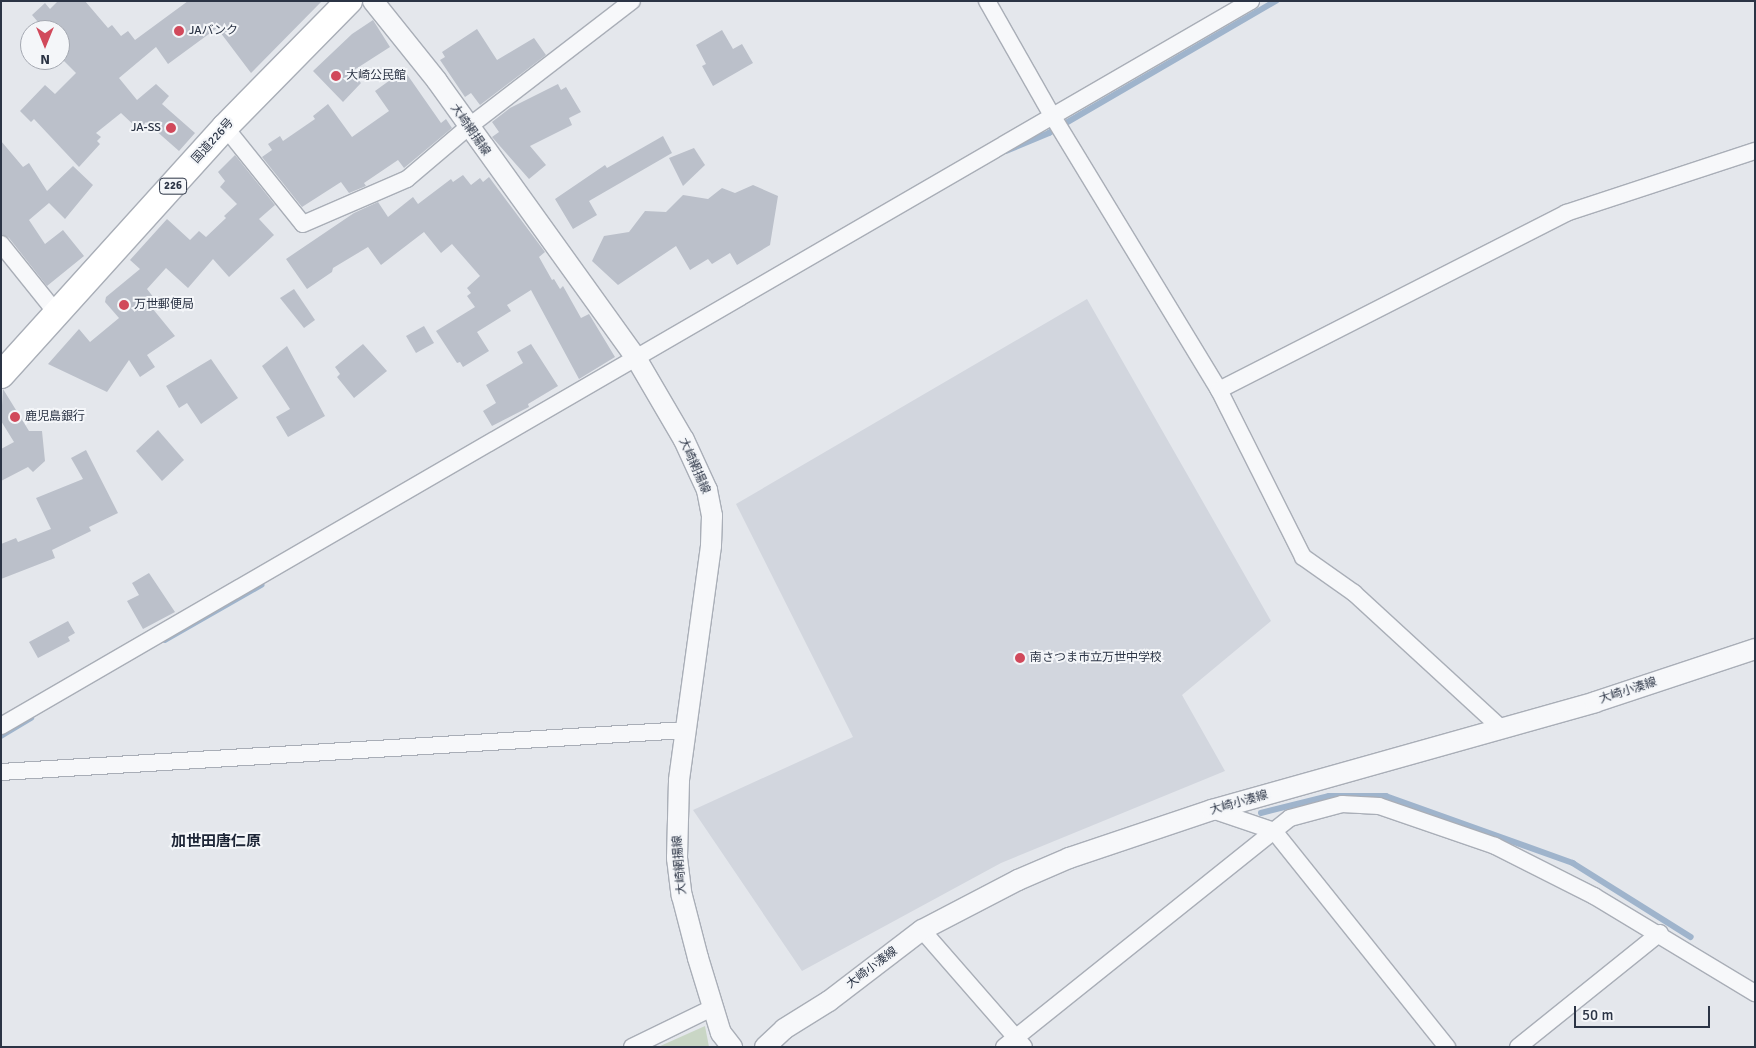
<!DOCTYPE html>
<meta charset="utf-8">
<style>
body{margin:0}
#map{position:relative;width:1756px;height:1048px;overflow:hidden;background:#e4e7ec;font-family:Signika,"Noto Sans JP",sans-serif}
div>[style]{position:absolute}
.built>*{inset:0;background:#d2d6de}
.green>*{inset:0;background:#c9d6c5}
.stream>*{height:5.5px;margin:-2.75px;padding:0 2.75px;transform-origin:2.75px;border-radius:2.75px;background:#9fb4cc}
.building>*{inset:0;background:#bbc0ca}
.roads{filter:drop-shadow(1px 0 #a9aeb7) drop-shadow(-1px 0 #a9aeb7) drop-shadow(0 1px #a9aeb7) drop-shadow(0 -1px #a9aeb7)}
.minor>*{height:16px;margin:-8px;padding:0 8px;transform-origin:8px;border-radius:8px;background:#f7f8fa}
.tertiary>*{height:20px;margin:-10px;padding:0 10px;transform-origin:10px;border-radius:10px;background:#f7f8fa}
.trunk>*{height:26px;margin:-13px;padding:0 13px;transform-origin:13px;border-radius:13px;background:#fff}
.dots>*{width:14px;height:14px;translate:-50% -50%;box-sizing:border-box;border:2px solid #f4f6f9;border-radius:50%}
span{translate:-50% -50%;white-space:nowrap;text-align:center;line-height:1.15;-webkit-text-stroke:4px #f4f6f9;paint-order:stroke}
.shield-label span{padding:1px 4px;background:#f4f6f9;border:1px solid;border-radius:4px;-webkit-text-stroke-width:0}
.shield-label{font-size:11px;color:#2b3445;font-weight:700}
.poi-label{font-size:12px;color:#2b3445}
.left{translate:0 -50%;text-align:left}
.right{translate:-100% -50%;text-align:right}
.street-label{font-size:12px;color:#2b3445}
.quarter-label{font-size:15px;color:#1d2536;font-weight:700}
.frame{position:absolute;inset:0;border:2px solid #2b3445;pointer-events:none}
.north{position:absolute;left:20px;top:20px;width:50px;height:50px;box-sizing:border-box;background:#f4f6f9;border:1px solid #a4a8b1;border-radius:50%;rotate:180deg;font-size:14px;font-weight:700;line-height:20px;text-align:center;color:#2b3445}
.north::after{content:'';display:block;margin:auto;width:18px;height:22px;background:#d1495b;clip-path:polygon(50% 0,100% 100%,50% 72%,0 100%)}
.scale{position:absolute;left:1574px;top:1006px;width:136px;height:22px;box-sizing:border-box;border:2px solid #2b3445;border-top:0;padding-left:6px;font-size:15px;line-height:18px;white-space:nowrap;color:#2b3445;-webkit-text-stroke:4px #f4f6f9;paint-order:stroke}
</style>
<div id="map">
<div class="built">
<div style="clip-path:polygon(1087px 299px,1271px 621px,1182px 695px,1225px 771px,1001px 863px,802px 971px,693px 810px,853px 737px,736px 504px)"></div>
</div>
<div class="green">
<div style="clip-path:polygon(705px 1026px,709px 1047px,658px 1047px)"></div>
</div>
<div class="stream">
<div style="left:1006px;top:151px;width:47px;rotate:-22.7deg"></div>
<div style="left:1049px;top:133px;width:263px;rotate:-30.2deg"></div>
<div style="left:165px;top:640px;width:111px;rotate:-29.8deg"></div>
<div style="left:1px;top:736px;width:35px;rotate:-31deg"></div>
<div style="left:1261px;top:813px;width:70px;rotate:-14deg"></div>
<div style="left:1329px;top:796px;width:57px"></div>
<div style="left:1386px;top:796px;width:199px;rotate:19.7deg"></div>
<div style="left:1573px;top:863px;width:139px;rotate:32.1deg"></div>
</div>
<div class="building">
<div style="clip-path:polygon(58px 1px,85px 1px,108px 28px,112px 25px,121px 36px,128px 31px,135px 40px,188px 1px,322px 1px,251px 73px,217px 28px,168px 64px,156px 47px,119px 78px,137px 100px,156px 84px,169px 96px,162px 104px,195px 133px,179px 151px,146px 122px,139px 130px,121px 113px,96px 133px,101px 137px,97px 141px,100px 144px,79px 167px,34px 119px,31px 122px,20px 111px,45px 85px,55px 94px,76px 73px,60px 57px,60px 30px,45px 30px,32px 15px,45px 3px,50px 9px)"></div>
<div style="clip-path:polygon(373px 20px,390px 47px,351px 72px,361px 83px,343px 102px,313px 71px,352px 34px)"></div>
<div style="clip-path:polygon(477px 29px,497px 60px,534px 38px,546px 55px,480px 105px,471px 93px,465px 97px,440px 60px,445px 57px,442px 52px)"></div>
<div style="clip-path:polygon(722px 30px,733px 49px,742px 44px,753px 63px,713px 86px,702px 66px,706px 64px,696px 45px)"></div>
<div style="clip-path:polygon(404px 70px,441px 123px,446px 119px,452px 128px,404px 168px,398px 160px,364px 183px,366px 186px,349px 193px,341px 182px,302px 207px,262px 157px,272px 150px,268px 144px,280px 136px,283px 141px,315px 119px,313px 116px,328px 104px,352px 137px,389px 111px,375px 91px)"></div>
<div style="clip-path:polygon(558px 84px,561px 90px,566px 87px,581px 112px,569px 118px,572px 125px,530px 146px,546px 165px,529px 179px,492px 137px,499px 132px,492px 122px,510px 108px)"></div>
<div style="clip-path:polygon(663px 136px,672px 153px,589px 201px,597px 215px,573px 229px,555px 199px,605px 165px,607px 168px)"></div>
<div style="clip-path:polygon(1px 141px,23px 167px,29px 163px,47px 191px,73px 166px,93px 185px,65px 219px,49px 203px,29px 220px,45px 244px,63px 230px,84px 256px,47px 286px,9px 238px,1px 234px)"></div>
<div style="clip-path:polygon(694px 148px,705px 165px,683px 186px,669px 158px)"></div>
<div style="clip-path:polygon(235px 155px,275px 205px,259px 219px,274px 235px,229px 277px,213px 259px,188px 288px,166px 268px,147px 289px,154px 298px,148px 303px,175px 336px,147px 355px,155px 367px,140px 377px,129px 360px,107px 392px,48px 364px,79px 329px,90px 342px,119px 318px,105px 302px,106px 297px,140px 269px,130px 260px,167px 219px,190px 240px,199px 231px,206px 237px,226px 218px,224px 216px,237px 204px,220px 187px,225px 181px,218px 172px)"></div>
<div style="clip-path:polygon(463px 175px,471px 185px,480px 178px,483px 182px,489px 177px,545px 252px,539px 257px,552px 280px,554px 279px,560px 289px,563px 286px,581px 318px,589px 314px,615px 357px,579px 379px,531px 290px,507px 305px,511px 311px,477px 332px,489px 351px,463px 367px,460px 362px,457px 363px,436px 331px,475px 307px,467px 296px,471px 293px,467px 288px,480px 276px,452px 244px,441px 253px,424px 232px,381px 265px,368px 247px,333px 268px,332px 272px,307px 289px,286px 259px,354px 213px,378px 202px,388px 217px,413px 197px,418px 204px,451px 179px,453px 182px)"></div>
<div style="clip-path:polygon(753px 185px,778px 196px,770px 245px,737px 265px,730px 253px,712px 264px,708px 259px,690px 270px,676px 246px,618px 285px,592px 261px,604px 236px,629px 232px,645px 211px,666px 212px,683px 195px,708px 199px,722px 188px,735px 193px)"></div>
<div style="clip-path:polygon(294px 289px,315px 320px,304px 328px,280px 298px)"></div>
<div style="clip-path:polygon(424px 326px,434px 343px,416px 353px,406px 336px)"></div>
<div style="clip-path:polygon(363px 344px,387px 371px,354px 398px,337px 377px,340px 374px,335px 367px)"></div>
<div style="clip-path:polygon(531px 344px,558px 386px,528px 404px,529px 407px,492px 426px,483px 411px,496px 403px,486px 385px,523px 363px,517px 352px)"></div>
<div style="clip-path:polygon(287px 346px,325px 416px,288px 437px,276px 417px,290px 409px,262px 366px)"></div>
<div style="clip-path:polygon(211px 359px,238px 398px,201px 424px,187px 403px,179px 408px,166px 386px)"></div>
<div style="clip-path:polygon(3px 389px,29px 431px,42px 431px,45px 461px,33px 472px,28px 467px,1px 481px,1px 449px,14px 442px,1px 421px)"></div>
<div style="clip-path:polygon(158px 430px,184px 460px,162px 481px,136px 451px)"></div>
<div style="clip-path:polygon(86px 450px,118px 513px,89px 527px,91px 531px,52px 550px,55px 558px,1px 579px,1px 544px,16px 538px,18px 542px,51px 529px,36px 498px,83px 479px,71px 458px)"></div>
<div style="clip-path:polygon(149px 573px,175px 612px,143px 629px,127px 601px,139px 595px,132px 583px)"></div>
<div style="clip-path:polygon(68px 621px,75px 633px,68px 637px,70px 641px,38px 658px,29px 642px)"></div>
</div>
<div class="roads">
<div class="minor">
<div style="left:987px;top:1px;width:133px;rotate:60.4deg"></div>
<div style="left:1053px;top:117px;width:320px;rotate:58.7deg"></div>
<div style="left:1219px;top:390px;width:187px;rotate:63.3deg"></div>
<div style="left:1303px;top:557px;width:62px;rotate:35.2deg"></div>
<div style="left:1354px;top:593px;width:201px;rotate:42.6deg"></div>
<div style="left:225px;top:127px;width:124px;rotate:51.2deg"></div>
<div style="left:303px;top:224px;width:113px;rotate:-23.4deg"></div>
<div style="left:407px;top:179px;width:79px;rotate:-40.4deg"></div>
<div style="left:467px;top:128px;width:208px;rotate:-37.6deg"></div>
<div style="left:1px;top:244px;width:91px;rotate:51.2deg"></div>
<div style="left:1219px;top:390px;width:390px;rotate:-27deg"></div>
<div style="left:1566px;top:213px;width:199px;rotate:-18.2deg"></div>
<div style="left:1px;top:726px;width:1445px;rotate:-30.11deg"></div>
<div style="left:1px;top:772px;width:685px;rotate:-3.51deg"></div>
<div style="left:1212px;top:810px;width:65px;rotate:18.7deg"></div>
<div style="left:1274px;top:831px;width:277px;rotate:51.3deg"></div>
<div style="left:922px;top:930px;width:155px;rotate:48.9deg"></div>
<div style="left:632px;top:1047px;width:91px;rotate:-26deg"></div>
<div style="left:1004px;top:1047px;width:366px;rotate:-38.7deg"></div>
<div style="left:1290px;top:818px;width:54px;rotate:-15.1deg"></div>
<div style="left:1342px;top:804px;width:37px;rotate:3deg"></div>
<div style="left:1379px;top:806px;width:123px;rotate:19deg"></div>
<div style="left:1495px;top:846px;width:111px;rotate:26.8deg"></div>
<div style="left:1594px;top:896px;width:188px;rotate:31.1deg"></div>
<div style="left:1518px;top:1047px;width:182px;rotate:-38.8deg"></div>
</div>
<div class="tertiary">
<div style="left:373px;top:1px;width:102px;rotate:51.3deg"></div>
<div style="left:437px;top:81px;width:341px;rotate:54.3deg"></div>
<div style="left:636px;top:358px;width:95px;rotate:59.7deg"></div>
<div style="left:684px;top:440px;width:55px;rotate:65.3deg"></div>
<div style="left:707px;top:490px;width:26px;rotate:79deg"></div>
<div style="left:712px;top:516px;width:30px;rotate:92deg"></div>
<div style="left:711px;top:546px;width:237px;rotate:97.8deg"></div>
<div style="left:679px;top:781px;width:77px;rotate:91.5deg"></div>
<div style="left:677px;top:858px;width:38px;rotate:83deg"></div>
<div style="left:682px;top:896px;width:64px;rotate:75.5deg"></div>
<div style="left:698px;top:958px;width:78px;rotate:73deg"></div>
<div style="left:721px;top:1033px;width:18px;rotate:52deg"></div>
<div style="left:765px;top:1047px;width:26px;rotate:-43deg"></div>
<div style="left:784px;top:1029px;width:53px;rotate:-31.9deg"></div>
<div style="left:829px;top:1001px;width:117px;rotate:-37.4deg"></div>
<div style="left:922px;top:930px;width:108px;rotate:-27.5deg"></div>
<div style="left:1018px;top:880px;width:56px;rotate:-23.3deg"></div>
<div style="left:1069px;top:858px;width:151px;rotate:-18.6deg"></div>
<div style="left:1212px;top:810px;width:398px;rotate:-15.7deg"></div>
<div style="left:1595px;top:702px;width:169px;rotate:-18.3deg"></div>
</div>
<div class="trunk">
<div style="left:1px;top:375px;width:334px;rotate:-47.9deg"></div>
<div style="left:225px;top:127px;width:177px;rotate:-45.5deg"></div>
</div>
</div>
<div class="dots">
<div style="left:179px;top:31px;background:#d1495b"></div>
<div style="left:336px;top:76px;background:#d1495b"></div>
<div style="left:171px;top:128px;background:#d1495b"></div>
<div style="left:124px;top:305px;background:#d1495b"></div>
<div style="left:15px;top:417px;background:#d1495b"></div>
<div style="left:1020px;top:658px;background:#d1495b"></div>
</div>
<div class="shield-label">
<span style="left:173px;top:186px">226</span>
</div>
<div class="poi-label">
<span class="left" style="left:189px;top:31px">JAバンク</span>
<span class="left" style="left:346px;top:76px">大崎公民館</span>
<span class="right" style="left:161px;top:128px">JA-SS</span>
<span class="left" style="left:134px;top:305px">万世郵便局</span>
<span class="left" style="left:25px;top:417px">鹿児島銀行</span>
<span class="left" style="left:1030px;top:658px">南さつま市立万世中学校</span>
</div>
<div class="street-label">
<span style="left:470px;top:130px;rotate:55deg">大崎網揚線</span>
<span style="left:213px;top:141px;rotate:-48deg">国道226号</span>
<span style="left:694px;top:466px;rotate:66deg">大崎網揚線</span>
<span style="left:1628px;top:691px;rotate:-18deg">大崎小湊線</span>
<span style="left:1239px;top:803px;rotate:-16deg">大崎小湊線</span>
<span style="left:680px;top:865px;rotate:-95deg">大崎網揚線</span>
<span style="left:872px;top:968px;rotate:-37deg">大崎小湊線</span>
</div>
<div class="quarter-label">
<span style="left:216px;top:842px">加世田唐仁原</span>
</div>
<div class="frame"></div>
<div class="north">N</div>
<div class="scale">50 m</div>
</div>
